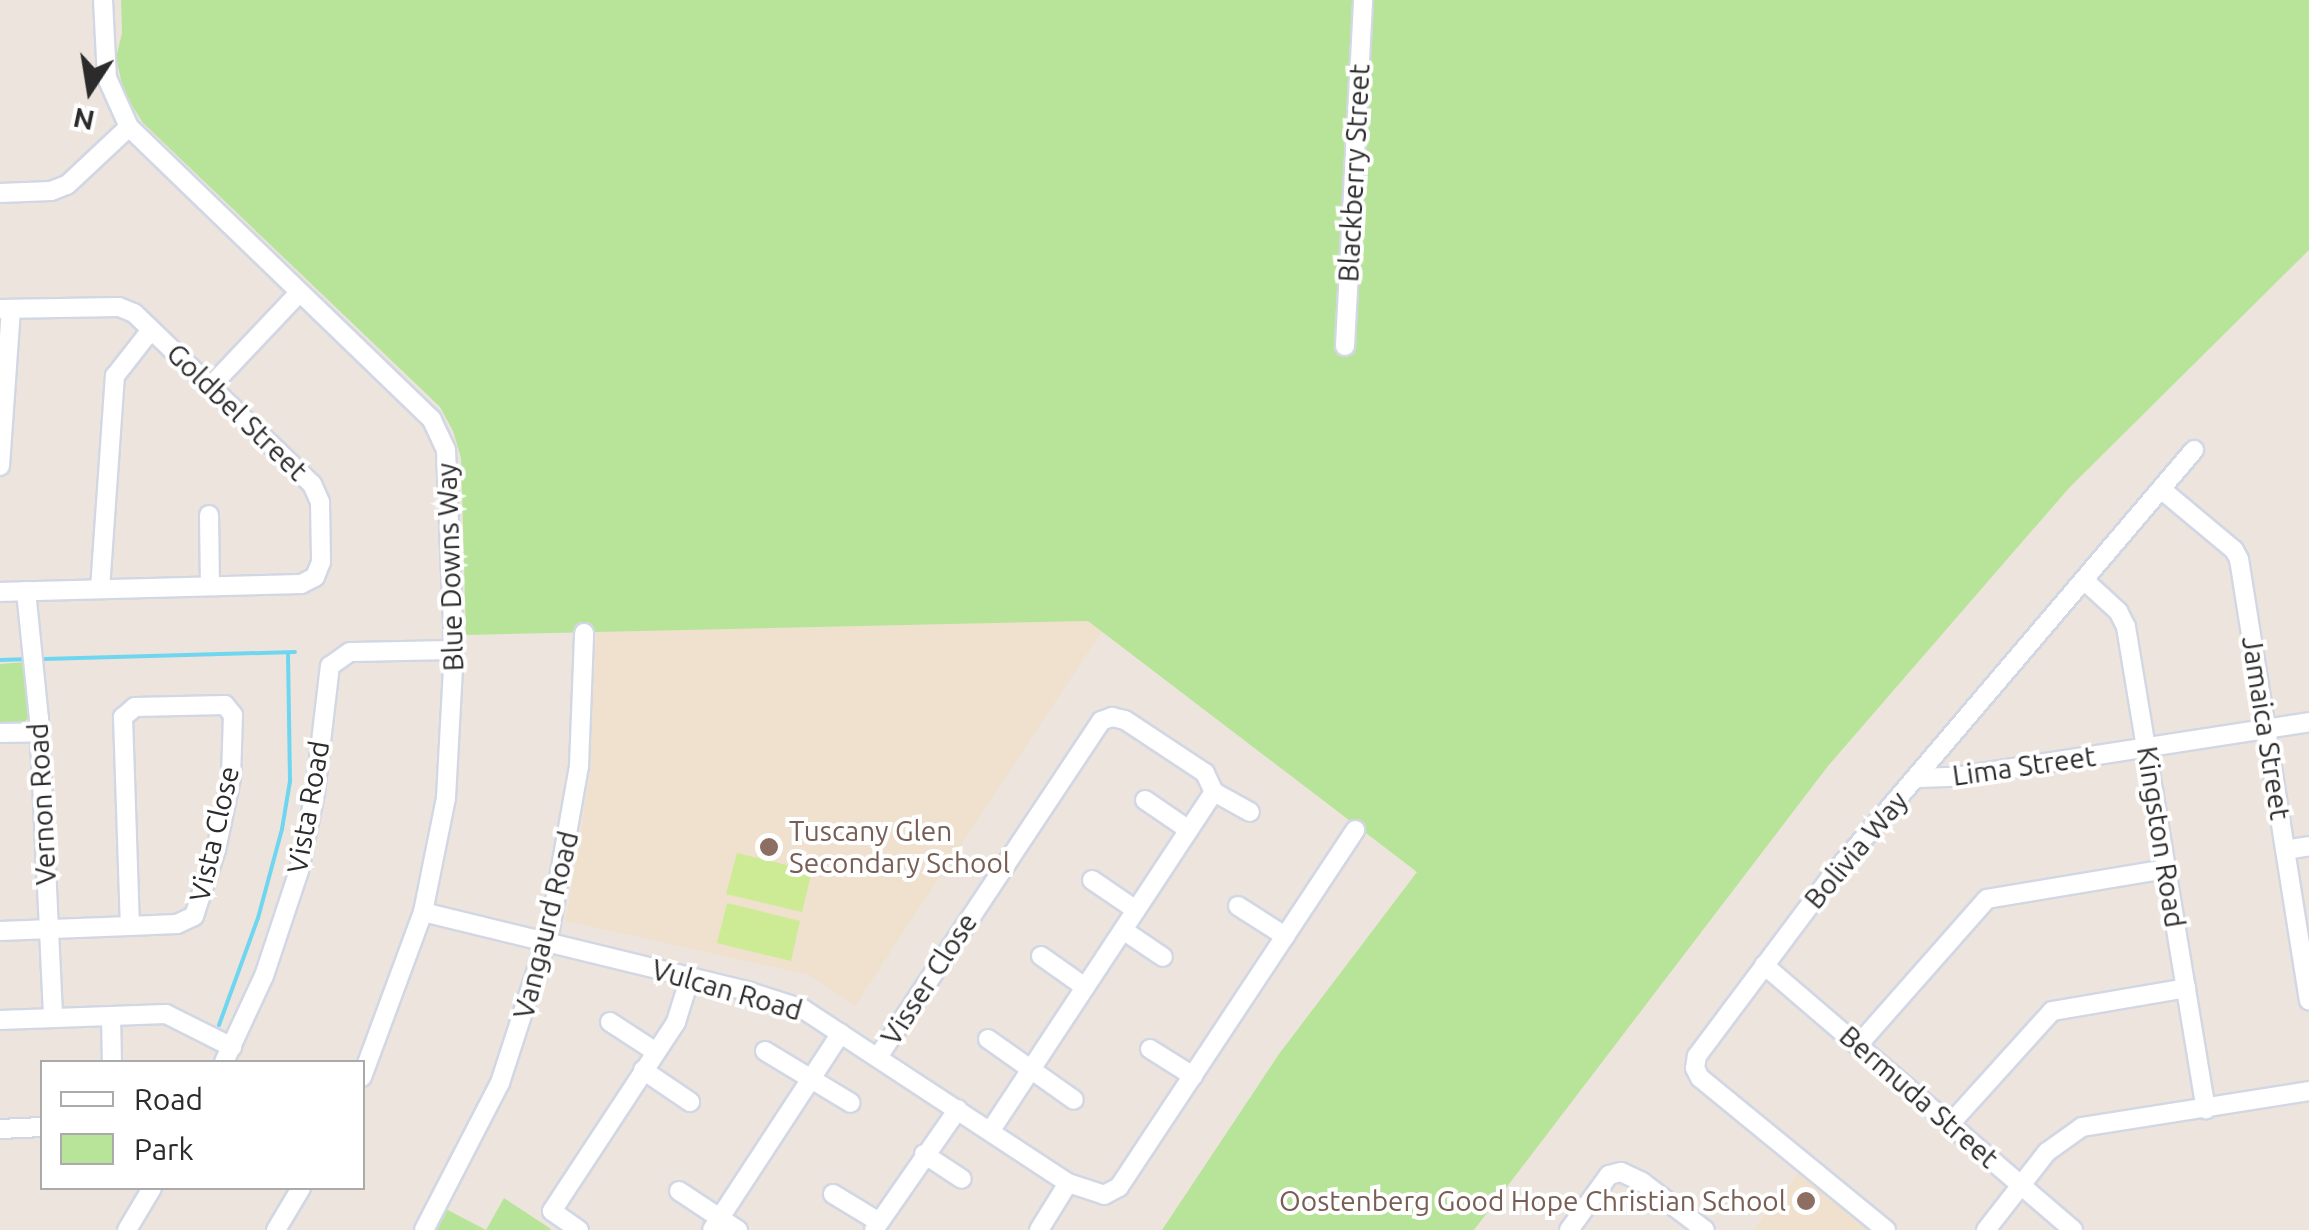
<!DOCTYPE html>
<style>
body{margin:0}
#map{position:relative;width:2309px;height:1230px;overflow:hidden;background:#ede5dd;font-family:Ubuntu,sans-serif}
div>[style]{position:absolute}
.education>*{inset:0;background:#efe1cd}
.green>*{inset:0;background:#b8e499}
.pitch>*{inset:0;background:#cdeb95}
.stream>*{height:4px;margin:-2px;padding:0 2px;transform-origin:2px;border-radius:2px;background:#70d6f0}
.roads{filter:drop-shadow(2px 0 #d2d7e4) drop-shadow(-2px 0 #d2d7e4) drop-shadow(0 2px #d2d7e4) drop-shadow(0 -2px #d2d7e4)}
.minor>*{height:18px;margin:-9px;padding:0 9px;transform-origin:9px;border-radius:9px;background:#fff}
.dots>*{width:28px;height:28px;translate:-50% -50%;box-sizing:border-box;border:5px solid #fff;border-radius:50%}
span{translate:-50% -50%;white-space:nowrap;text-align:center;line-height:1.15;-webkit-text-stroke:8px #fff;paint-order:stroke}
.street-label{font-size:28px;color:#2b2b2b}
.education-label{font-size:28px;color:#785e54}
.left{translate:0 -50%;text-align:left}
.right{translate:-100% -50%;text-align:right}
.legend{position:absolute;left:40px;top:1060px;width:325px;height:130px;box-sizing:border-box;background:#fff;border:2px solid #aaa;margin:0;padding:12px 18px;list-style:none;font-size:30px;color:#2b2b2b}
.legend li{display:flex;align-items:center;gap:20px;height:50px}
.legend b{width:50px;border:2px solid #aaa}
.north{position:absolute;left:40px;top:40px;width:100px;height:100px;-webkit-text-stroke:8px #fff;paint-order:stroke;rotate:192deg;font-size:28px;font-weight:700;line-height:40px;text-align:center;color:#2b2b2b}
.north::after{content:'';display:block;margin:auto;width:35px;height:45px;background:#2b2b2b;clip-path:polygon(50% 0,100% 100%,50% 72%,0 100%)}
</style>
<div id="map">
<div class="education">
<div style="clip-path:polygon(1088px 621px,1102px 631px,855px 1006px,809px 975px,566px 921px,590px 773px,596px 632px)"></div>
<div style="clip-path:polygon(1800px 1171px,1872px 1230px,1753px 1230px)"></div>
</div>
<div class="green">
<div style="clip-path:polygon(121px 0,2309px 0,2309px 250px,2069px 488px,1828px 766px,1474px 1230px,1162px 1230px,1279px 1054px,1417px 872px,1088px 621px,466px 635px,461px 458px,453px 431px,440px 407px,143px 123px,124px 93px,116px 58px,122px 33px)"></div>
<div style="clip-path:polygon(27px 662px,30px 717px,19px 726px,0 728px,0 664px)"></div>
<div style="clip-path:polygon(504px 1198px,551px 1229px,550px 1230px,431px 1230px,444px 1208px,486px 1230px)"></div>
</div>
<div class="pitch">
<div style="clip-path:polygon(737px 853px,812px 871px,802px 912px,726px 894px)"></div>
<div style="clip-path:polygon(727px 903px,800px 921px,791px 961px,717px 943px)"></div>
</div>
<div class="stream">
<div style="left:44px;top:659px;width:251px;rotate:-1.6deg"></div>
<div style="left:0;top:660px;width:23px;rotate:-2deg"></div>
<div style="left:219px;top:1025px;width:114px;rotate:-70deg"></div>
<div style="left:258px;top:918px;width:92px;rotate:-74.9deg"></div>
<div style="left:282px;top:829px;width:49px;rotate:-80.5deg"></div>
<div style="left:290px;top:781px;width:128px;rotate:-90.9deg"></div>
</div>
<div class="roads">
<div class="minor">
<div style="left:103px;top:0;width:78px;rotate:87.1deg"></div>
<div style="left:107px;top:78px;width:54px;rotate:65.8deg"></div>
<div style="left:129px;top:127px;width:421px;rotate:44deg"></div>
<div style="left:432px;top:420px;width:33px;rotate:65deg"></div>
<div style="left:446px;top:450px;width:200px;rotate:87.7deg"></div>
<div style="left:454px;top:650px;width:148px;rotate:93.1deg"></div>
<div style="left:446px;top:798px;width:116px;rotate:101.4deg"></div>
<div style="left:423px;top:912px;width:176px;rotate:110.3deg"></div>
<div style="left:0;top:193px;width:51px;rotate:-2.2deg"></div>
<div style="left:51px;top:191px;width:17px;rotate:-21deg"></div>
<div style="left:67px;top:185px;width:85px;rotate:-43.1deg"></div>
<div style="left:0;top:309px;width:119px;rotate:-1deg"></div>
<div style="left:119px;top:307px;width:16px;rotate:22deg"></div>
<div style="left:134px;top:313px;width:247px;rotate:43.9deg"></div>
<div style="left:312px;top:484px;width:20px;rotate:66deg"></div>
<div style="left:320px;top:502px;width:60px;rotate:89deg"></div>
<div style="left:321px;top:562px;width:16px;rotate:112deg"></div>
<div style="left:315px;top:577px;width:16px;rotate:153deg"></div>
<div style="left:301px;top:584px;width:301px;rotate:178.5deg"></div>
<div style="left:1345px;top:346px;width:346px;rotate:-87deg"></div>
<div style="left:211px;top:386px;width:129px;rotate:-46.6deg"></div>
<div style="left:0;top:466px;width:157px;rotate:-86deg"></div>
<div style="left:2161px;top:489px;width:95px;rotate:39.9deg"></div>
<div style="left:2234px;top:550px;width:10px;rotate:61deg"></div>
<div style="left:2239px;top:559px;width:447px;rotate:81deg"></div>
<div style="left:209px;top:515px;width:71px;rotate:89.2deg"></div>
<div style="left:2085px;top:581px;width:45px;rotate:42.3deg"></div>
<div style="left:2118px;top:611px;width:18px;rotate:63deg"></div>
<div style="left:2126px;top:627px;width:489px;rotate:80.6deg"></div>
<div style="left:100px;top:589px;width:214px;rotate:-86deg"></div>
<div style="left:115px;top:376px;width:58px;rotate:-52deg"></div>
<div style="left:26px;top:591px;width:128px;rotate:84.2deg"></div>
<div style="left:39px;top:718px;width:300px;rotate:87.3deg"></div>
<div style="left:0;top:733px;width:39px;rotate:-1deg"></div>
<div style="left:1917px;top:778px;width:38px;rotate:-2deg"></div>
<div style="left:1955px;top:777px;width:358px;rotate:-8.8deg"></div>
<div style="left:1145px;top:800px;width:53px;rotate:34.3deg"></div>
<div style="left:2285px;top:850px;width:24px;rotate:-9deg"></div>
<div style="left:1092px;top:880px;width:53px;rotate:34.3deg"></div>
<div style="left:1238px;top:906px;width:56px;rotate:32.6deg"></div>
<div style="left:423px;top:912px;width:337px;rotate:13.7deg"></div>
<div style="left:750px;top:992px;width:56px;rotate:17.8deg"></div>
<div style="left:803px;top:1009px;width:317px;rotate:33.3deg"></div>
<div style="left:1068px;top:1183px;width:38px;rotate:18deg"></div>
<div style="left:1104px;top:1195px;width:17px;rotate:-28deg"></div>
<div style="left:1119px;top:1187px;width:428px;rotate:-56.5deg"></div>
<div style="left:1123px;top:930px;width:48px;rotate:34deg"></div>
<div style="left:0;top:931px;width:130px;rotate:-2.2deg"></div>
<div style="left:130px;top:926px;width:47px;rotate:-2.4deg"></div>
<div style="left:177px;top:924px;width:19px;rotate:-25deg"></div>
<div style="left:194px;top:916px;width:70px;rotate:-71.6deg"></div>
<div style="left:216px;top:850px;width:74px;rotate:-78.2deg"></div>
<div style="left:231px;top:778px;width:63px;rotate:-88.2deg"></div>
<div style="left:233px;top:715px;width:13px;rotate:-129deg"></div>
<div style="left:225px;top:705px;width:90px;rotate:178.7deg"></div>
<div style="left:135px;top:707px;width:16px;rotate:140deg"></div>
<div style="left:123px;top:717px;width:209px;rotate:88.1deg"></div>
<div style="left:1041px;top:956px;width:54px;rotate:35.2deg"></div>
<div style="left:1764px;top:965px;width:407px;rotate:40.6deg"></div>
<div style="left:111px;top:1016px;width:46px;rotate:88.8deg"></div>
<div style="left:0;top:1020px;width:166px;rotate:-2.1deg"></div>
<div style="left:166px;top:1014px;width:74px;rotate:26.6deg"></div>
<div style="left:610px;top:1022px;width:55px;rotate:33.1deg"></div>
<div style="left:988px;top:1039px;width:105px;rotate:35.3deg"></div>
<div style="left:1859px;top:1044px;width:193px;rotate:-48.6deg"></div>
<div style="left:1987px;top:899px;width:181px;rotate:-9.5deg"></div>
<div style="left:1150px;top:1049px;width:51px;rotate:32.1deg"></div>
<div style="left:765px;top:1051px;width:100px;rotate:31.2deg"></div>
<div style="left:878px;top:1057px;width:403px;rotate:-56.4deg"></div>
<div style="left:1101px;top:721px;width:12px;rotate:-20deg"></div>
<div style="left:1112px;top:717px;width:13px;rotate:13deg"></div>
<div style="left:1125px;top:720px;width:96px;rotate:33.5deg"></div>
<div style="left:1205px;top:773px;width:21px;rotate:65deg"></div>
<div style="left:1214px;top:792px;width:41px;rotate:29.1deg"></div>
<div style="left:224px;top:1062px;width:95px;rotate:-65.1deg"></div>
<div style="left:264px;top:976px;width:111px;rotate:-71.6deg"></div>
<div style="left:299px;top:871px;width:80px;rotate:-78.4deg"></div>
<div style="left:315px;top:793px;width:128px;rotate:-83.3deg"></div>
<div style="left:330px;top:666px;width:24px;rotate:-35deg"></div>
<div style="left:350px;top:652px;width:104px;rotate:-1.1deg"></div>
<div style="left:643px;top:1070px;width:57px;rotate:34.2deg"></div>
<div style="left:1950px;top:1124px;width:152px;rotate:-47.9deg"></div>
<div style="left:2052px;top:1011px;width:136px;rotate:-9.7deg"></div>
<div style="left:0;top:1129px;width:42px;rotate:-2.7deg"></div>
<div style="left:991px;top:1130px;width:405px;rotate:-56.6deg"></div>
<div style="left:924px;top:1154px;width:45px;rotate:33.3deg"></div>
<div style="left:679px;top:1191px;width:71px;rotate:33.5deg"></div>
<div style="left:833px;top:1194px;width:54px;rotate:31.3deg"></div>
<div style="left:127px;top:1230px;width:49px;rotate:-59.2deg"></div>
<div style="left:276px;top:1230px;width:49px;rotate:-59.2deg"></div>
<div style="left:424px;top:1230px;width:165px;rotate:-62.7deg"></div>
<div style="left:500px;top:1083px;width:162px;rotate:-72deg"></div>
<div style="left:550px;top:929px;width:166px;rotate:-79.9deg"></div>
<div style="left:579px;top:766px;width:133px;rotate:-87.8deg"></div>
<div style="left:579px;top:1230px;width:33px;rotate:-145deg"></div>
<div style="left:552px;top:1211px;width:226px;rotate:-56.7deg"></div>
<div style="left:676px;top:1022px;width:47px;rotate:-72.7deg"></div>
<div style="left:712px;top:1230px;width:235px;rotate:-56.8deg"></div>
<div style="left:874px;top:1230px;width:147px;rotate:-55.2deg"></div>
<div style="left:1039px;top:1230px;width:55px;rotate:-58.3deg"></div>
<div style="left:1569px;top:1230px;width:68px;rotate:-54deg"></div>
<div style="left:1609px;top:1175px;width:12px;rotate:-14deg"></div>
<div style="left:1621px;top:1172px;width:23px;rotate:25deg"></div>
<div style="left:1642px;top:1182px;width:79px;rotate:37.3deg"></div>
<div style="left:1886px;top:1230px;width:240px;rotate:-140.7deg"></div>
<div style="left:1700px;top:1078px;width:11px;rotate:-117deg"></div>
<div style="left:1695px;top:1068px;width:12px;rotate:-81deg"></div>
<div style="left:1697px;top:1056px;width:222px;rotate:-53.2deg"></div>
<div style="left:1830px;top:878px;width:562px;rotate:-49.62deg"></div>
<div style="left:1986px;top:1230px;width:99px;rotate:-52deg"></div>
<div style="left:2047px;top:1152px;width:43px;rotate:-35.5deg"></div>
<div style="left:2082px;top:1127px;width:230px;rotate:-9deg"></div>
</div>
</div>
<div class="dots">
<div style="left:769px;top:847px;background:#8d6e63"></div>
<div style="left:1806px;top:1201px;background:#8d6e63"></div>
</div>
<div class="street-label">
<span style="left:1354px;top:173px;rotate:-87deg">Blackberry Street</span>
<span style="left:237px;top:412px;rotate:44deg">Goldbel Street</span>
<span style="left:450px;top:567px;rotate:-92deg">Blue Downs Way</span>
<span style="left:2266px;top:728px;rotate:81deg">Jamaica Street</span>
<span style="left:2024px;top:766px;rotate:-8deg">Lima Street</span>
<span style="left:42px;top:804px;rotate:-93deg">Vernon Road</span>
<span style="left:308px;top:807px;rotate:-80deg">Vista Road</span>
<span style="left:214px;top:834px;rotate:-77deg">Vista Close</span>
<span style="left:2161px;top:837px;rotate:81deg">Kingston Road</span>
<span style="left:1856px;top:850px;rotate:-50deg">Bolivia Way</span>
<span style="left:546px;top:925px;rotate:-76deg">Vangaurd Road</span>
<span style="left:929px;top:979px;rotate:-57deg">Visser Close</span>
<span style="left:727px;top:990px;rotate:16deg">Vulcan Road</span>
<span style="left:1919px;top:1097px;rotate:41deg">Bermuda Street</span>
</div>
<div class="education-label">
<span class="left" style="left:789px;top:847px">Tuscany Glen<br>Secondary School</span>
<span class="right" style="left:1786px;top:1201px">Oostenberg Good Hope Christian School</span>
</div>
<ul class="legend">
<li><b style="height:12px;background:#fff"></b>Road</li>
<li><b style="height:28px;background:#b8e499"></b>Park</li>
</ul>
<div class="north">N</div>
</div>
